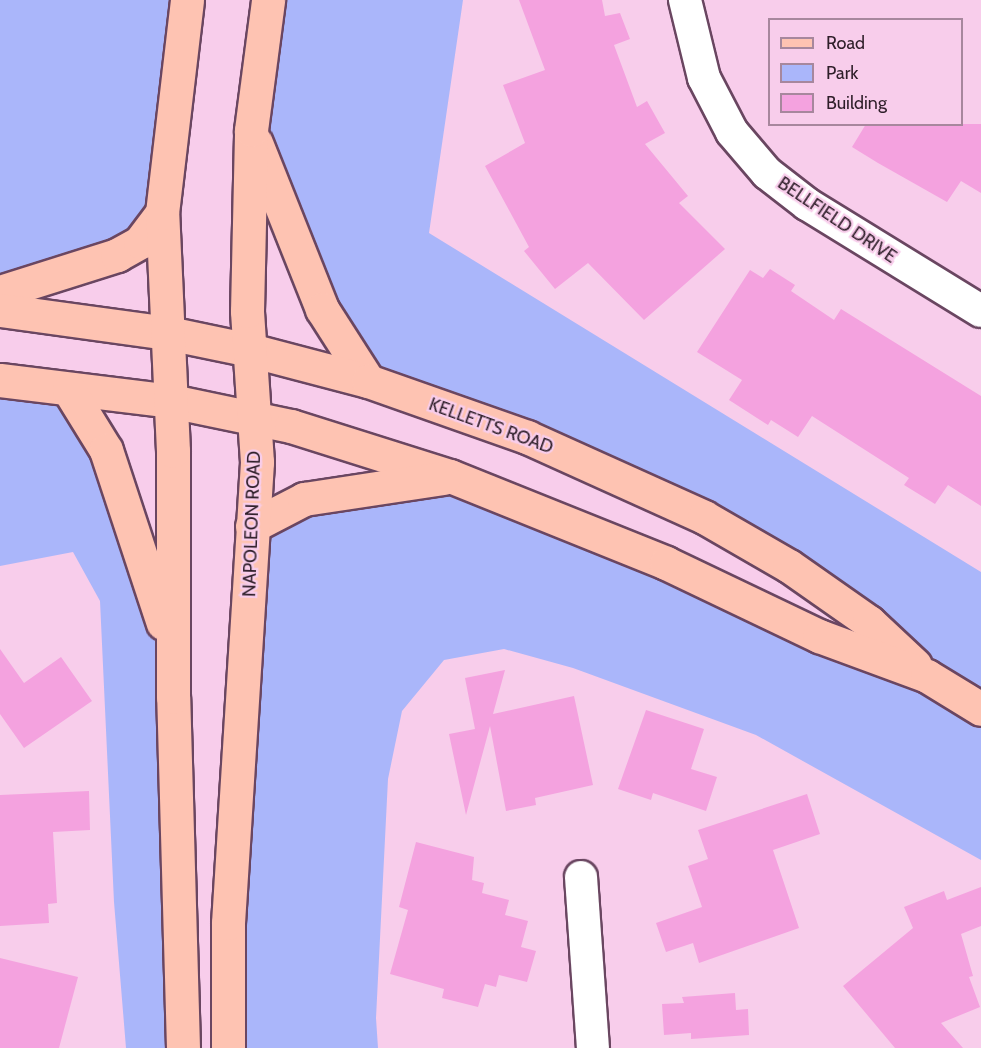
<!DOCTYPE html>
<style>
body{margin:0}
#map{position:relative;width:981px;height:1048px;overflow:hidden;background:#f8cdeb;font-family:Cabin,sans-serif}
div>[style]{position:absolute}
.green>*{inset:0;background:#aab6fa}
.building>*{inset:0;background:#f4a2df}
.roads{filter:drop-shadow(2px 0 #6a4661) drop-shadow(-2px 0 #6a4661) drop-shadow(0 2px #6a4661) drop-shadow(0 -2px #6a4661)}
.minor>*{height:32px;margin:-16px;padding:0 16px;transform-origin:16px;border-radius:16px;background:#fff}
.major>*{height:33px;margin:-16.5px;padding:0 16.5px;transform-origin:16.5px;border-radius:16.5px;background:#fec3b2}
span{translate:-50% -50%;white-space:nowrap;text-align:center;line-height:1.15;-webkit-text-stroke:4.5px #f8cdeb;paint-order:stroke}
.street-label{font-size:18px;color:#2e1e29}
.legend{position:absolute;left:768px;top:18px;width:195px;height:108px;box-sizing:border-box;background:#f8cdeb;border:2px solid #a7879d;margin:0;padding:8px 10px;list-style:none;font-size:18px;color:#2e1e29}
.legend li{display:flex;align-items:center;gap:12px;height:30px}
.legend b{width:30px;border:2px solid #a7879d}
</style>
<div id="map">
<div class="green">
<div style="clip-path:polygon(0 0,187px 0,140px 242px,0 292px)"></div>
<div style="clip-path:polygon(268px 0,463px 0,429px 233px,981px 572px,981px 860px,756px 735px,573px 668px,504px 649px,444px 660px,402px 711px,388px 779px,376px 1018px,378px 1048px,228px 1048px,252px 526px,450px 476px,925px 676px,789px 566px,368px 381px,251px 130px)"></div>
<div style="clip-path:polygon(0 380px,69px 390px,172px 650px,183px 1048px,126px 1048px,114px 902px,100px 601px,73px 552px,0 566px)"></div>
</div>
<div class="building">
<div style="clip-path:polygon(519px 0,602px 0,605px 16px,620px 13px,630px 39px,614px 45px,637px 107px,647px 101px,665px 133px,645px 144px,688px 196px,679px 203px,725px 249px,644px 320px,588px 263px,555px 289px,524px 251px,529px 247px,485px 166px,525px 143px,503px 85px,545px 70px)"></div>
<div style="clip-path:polygon(866px 124px,981px 124px,981px 193px,961px 181px,947px 202px,878px 163px,852px 147px)"></div>
<div style="clip-path:polygon(770px 269px,795px 285px,791px 291px,834px 320px,841px 309px,981px 396px,981px 506px,948px 485px,935px 504px,904px 485px,909px 478px,812px 416px,798px 437px,771px 420px,768px 425px,729px 400px,742px 380px,697px 352px,750px 270px,763px 278px)"></div>
<div style="clip-path:polygon(0 649px,24px 683px,61px 657px,92px 701px,24px 748px,0 714px)"></div>
<div style="clip-path:polygon(505px 670px,493px 714px,574px 696px,593px 785px,535px 798px,536px 805px,506px 811px,490px 726px,466px 815px,449px 734px,475px 729px,465px 678px)"></div>
<div style="clip-path:polygon(646px 710px,704px 729px,691px 769px,717px 777px,706px 811px,653px 793px,651px 800px,618px 789px)"></div>
<div style="clip-path:polygon(89px 791px,90px 830px,53px 832px,57px 903px,48px 904px,49px 923px,0 926px,0 795px)"></div>
<div style="clip-path:polygon(807px 794px,820px 834px,773px 850px,799px 928px,699px 963px,693px 943px,666px 952px,656px 923px,702px 907px,688px 866px,708px 859px,698px 830px)"></div>
<div style="clip-path:polygon(416px 842px,474px 857px,472px 880px,484px 883px,482px 893px,509px 900px,505px 915px,528px 921px,521px 947px,536px 951px,527px 982px,499px 975px,496px 987px,485px 984px,478px 1007px,442px 998px,444px 989px,390px 974px,408px 910px,399px 907px)"></div>
<div style="clip-path:polygon(981px 887px,981px 926px,961px 934px,973px 976px,969px 977px,980px 1007px,941px 1023px,963px 1048px,895px 1048px,843px 986px,913px 928px,904px 907px,944px 891px,947px 900px)"></div>
<div style="clip-path:polygon(0 958px,78px 977px,59px 1048px,0 1048px)"></div>
<div style="clip-path:polygon(735px 993px,736px 1010px,748px 1009px,749px 1035px,691px 1039px,691px 1033px,664px 1035px,662px 1004px,684px 1003px,682px 997px)"></div>
</div>
<div class="roads">
<div class="minor">
<div style="left:685px;top:0;width:80px;rotate:76.3deg"></div>
<div style="left:704px;top:78px;width:61px;rotate:62.6deg"></div>
<div style="left:732px;top:132px;width:54px;rotate:49.5deg"></div>
<div style="left:767px;top:173px;width:51px;rotate:37.8deg"></div>
<div style="left:807px;top:204px;width:204px;rotate:31.6deg"></div>
<div style="left:581px;top:877px;width:171px;rotate:86deg"></div>
</div>
<div class="major">
<div style="left:256px;top:143px;width:179px;rotate:68.3deg"></div>
<div style="left:322px;top:309px;width:85px;rotate:57.4deg"></div>
<div style="left:0;top:292px;width:123px;rotate:-17.5deg"></div>
<div style="left:117px;top:255px;width:26px;rotate:-29deg"></div>
<div style="left:140px;top:242px;width:36px;rotate:-53deg"></div>
<div style="left:0;top:310px;width:170px;rotate:7.8deg"></div>
<div style="left:168px;top:333px;width:84px;rotate:11.7deg"></div>
<div style="left:250px;top:350px;width:122px;rotate:14.7deg"></div>
<div style="left:368px;top:381px;width:169px;rotate:19.4deg"></div>
<div style="left:527px;top:437px;width:194px;rotate:24.3deg"></div>
<div style="left:704px;top:517px;width:98px;rotate:30deg"></div>
<div style="left:789px;top:566px;width:98px;rotate:35deg"></div>
<div style="left:869px;top:622px;width:63px;rotate:43.1deg"></div>
<div style="left:0;top:380px;width:172px;rotate:7deg"></div>
<div style="left:171px;top:401px;width:123px;rotate:11.8deg"></div>
<div style="left:291px;top:426px;width:167px;rotate:17.5deg"></div>
<div style="left:450px;top:476px;width:233px;rotate:21.9deg"></div>
<div style="left:666px;top:563px;width:170px;rotate:25.5deg"></div>
<div style="left:819px;top:636px;width:115px;rotate:20.3deg"></div>
<div style="left:927px;top:676px;width:63px;rotate:31.4deg"></div>
<div style="left:69px;top:390px;width:70px;rotate:58.3deg"></div>
<div style="left:106px;top:450px;width:182px;rotate:71.8deg"></div>
<div style="left:252px;top:526px;width:59px;rotate:-27.4deg"></div>
<div style="left:304px;top:499px;width:141px;rotate:-8.6deg"></div>
<div style="left:183px;top:1048px;width:351px;rotate:-91.6deg"></div>
<div style="left:173px;top:697px;width:246px;rotate:-90deg"></div>
<div style="left:173px;top:451px;width:238px;rotate:-92.6deg"></div>
<div style="left:162px;top:213px;width:214px;rotate:-83.3deg"></div>
<div style="left:228px;top:1048px;width:125px;rotate:-90deg"></div>
<div style="left:228px;top:923px;width:462px;rotate:-86.4deg"></div>
<div style="left:257px;top:462px;width:151px;rotate:-93.8deg"></div>
<div style="left:247px;top:311px;width:181px;rotate:-88.7deg"></div>
<div style="left:251px;top:130px;width:131px;rotate:-82.5deg"></div>
</div>
</div>
<div class="street-label">
<span style="left:837px;top:220px;rotate:34deg">BELLFIELD DRIVE</span>
<span style="left:491px;top:426px;rotate:20deg">KELLETTS ROAD</span>
<span style="left:252px;top:524px;rotate:-88deg">NAPOLEON ROAD</span>
</div>
<ul class="legend">
<li><b style="height:8px;background:#fec3b2"></b>Road</li>
<li><b style="height:16px;background:#aab6fa"></b>Park</li>
<li><b style="height:16px;background:#f4a2df"></b>Building</li>
</ul>
</div>
